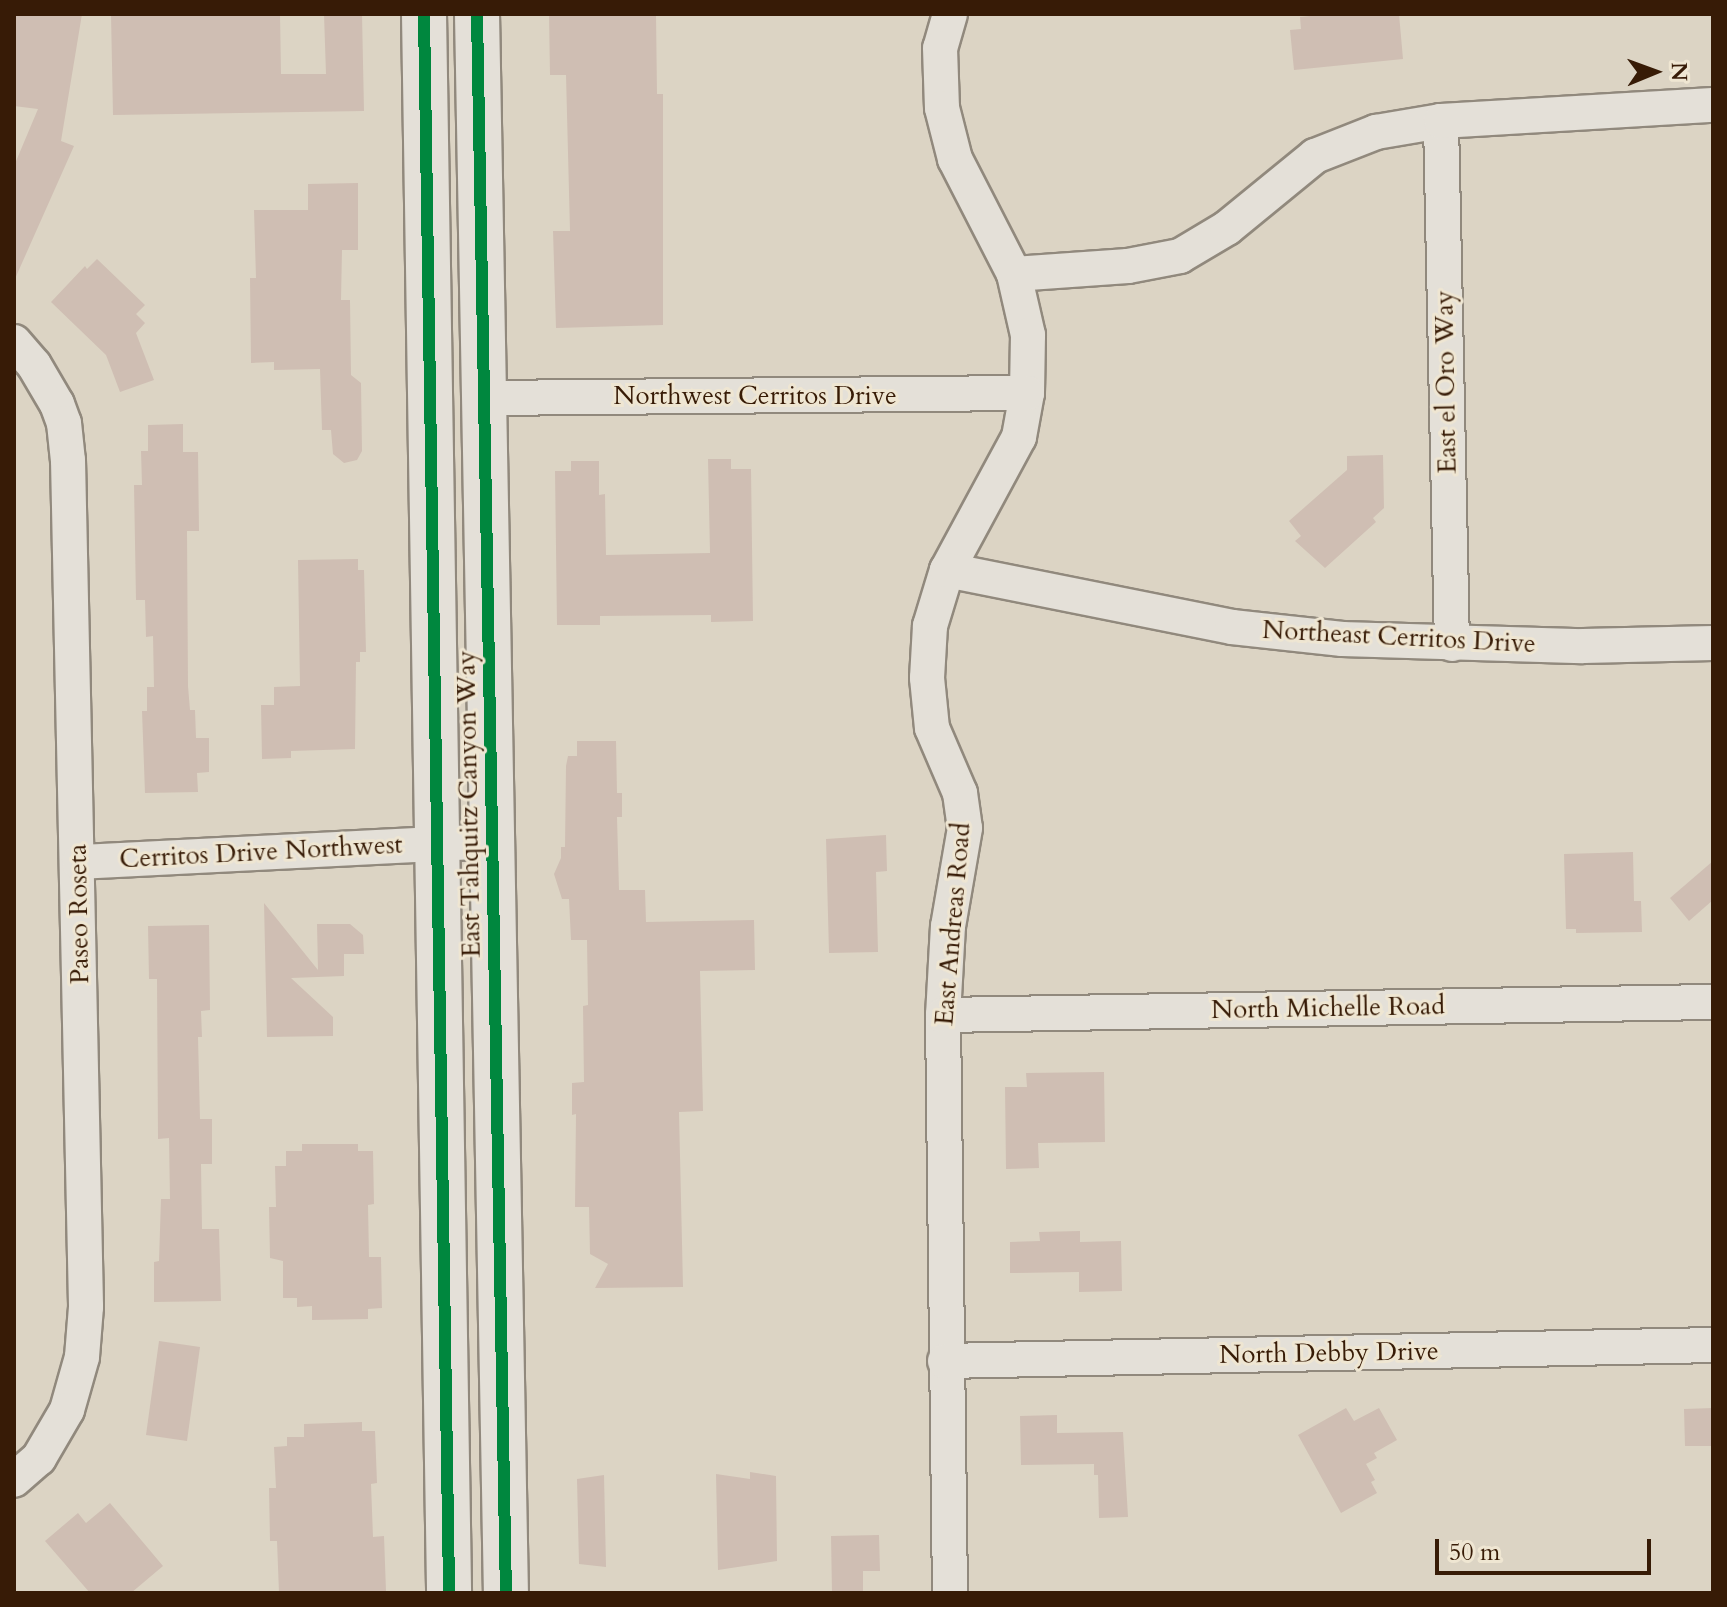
<!DOCTYPE html>
<style>
body{margin:0}
#map{position:relative;width:1727px;height:1607px;overflow:hidden;background:#dcd4c4;font-family:Cardo,serif}
div>[style]{position:absolute}
.building>*{inset:0;background:#cfbeb3}
.roads{filter:drop-shadow(2px 0 #91897d) drop-shadow(-2px 0 #91897d) drop-shadow(0 2px #91897d) drop-shadow(0 -2px #91897d)}
.street>*{height:34px;margin:-17px;padding:0 17px;transform-origin:17px;border-radius:17px;background:#e4e0d8}
.secondary>*{height:44px;margin:-22px;padding:0 22px;transform-origin:22px;border-radius:22px;background:#e4e0d8}
.cycleway>*{height:12px;margin:-6px;padding:0 6px;transform-origin:6px;border-radius:6px;background:#00873e}
span{translate:-50% -50%;white-space:nowrap;text-align:center;line-height:1.15;-webkit-text-stroke:6px #efe6d2;paint-order:stroke}
.street-label{font-size:26px;color:#371b06}
.frame{position:absolute;inset:0;border:16px solid #371b06;pointer-events:none}
.north{position:absolute;left:1615px;top:32px;width:80px;height:80px;-webkit-text-stroke:6px #efe6d2;paint-order:stroke;rotate:89deg;font-size:22px;font-weight:700;line-height:32px;text-align:center;color:#371b06}
.north::after{content:'';display:block;margin:auto;width:28px;height:36px;background:#371b06;clip-path:polygon(50% 0,100% 100%,50% 72%,0 100%)}
.scale{position:absolute;left:1435px;top:1539px;width:216px;height:36px;box-sizing:border-box;border:4px solid #371b06;border-top:0;padding-left:10px;font-size:24px;line-height:28px;white-space:nowrap;color:#371b06;-webkit-text-stroke:6px #efe6d2;paint-order:stroke}
</style>
<div id="map">
<div class="building">
<div style="clip-path:polygon(14px 14px,82px 14px,61px 141px,74px 146px,14px 281px,14px 166px,38px 109px,14px 106px)"></div>
<div style="clip-path:polygon(111px 14px,280px 14px,281px 74px,326px 74px,324px 14px,362px 14px,364px 111px,113px 115px)"></div>
<div style="clip-path:polygon(549px 14px,656px 14px,657px 94px,663px 94px,663px 325px,556px 328px,553px 231px,570px 231px,566px 75px,550px 75px)"></div>
<div style="clip-path:polygon(1329px 14px,1399px 14px,1403px 59px,1294px 70px,1290px 30px,1301px 29px,1300px 17px)"></div>
<div style="clip-path:polygon(358px 183px,358px 250px,342px 250px,341px 300px,350px 300px,351px 375px,361px 383px,362px 451px,357px 460px,344px 463px,333px 454px,331px 430px,322px 430px,320px 369px,274px 370px,274px 362px,251px 363px,250px 278px,256px 278px,254px 210px,308px 210px,308px 184px)"></div>
<div style="clip-path:polygon(97px 259px,145px 305px,136px 314px,145px 323px,136px 333px,154px 380px,120px 392px,106px 355px,51px 302px,85px 266px,87px 269px)"></div>
<div style="clip-path:polygon(183px 424px,183px 452px,198px 452px,199px 531px,187px 531px,188px 686px,190px 710px,195px 710px,196px 738px,209px 738px,209px 772px,197px 773px,198px 792px,145px 793px,142px 711px,147px 711px,147px 687px,154px 687px,153px 636px,146px 637px,145px 600px,136px 600px,134px 485px,142px 485px,141px 451px,148px 451px,148px 425px)"></div>
<div style="clip-path:polygon(1383px 455px,1384px 508px,1373px 518px,1376px 522px,1325px 568px,1295px 541px,1301px 536px,1289px 521px,1347px 470px,1347px 456px)"></div>
<div style="clip-path:polygon(708px 459px,731px 459px,731px 469px,751px 469px,753px 621px,711px 622px,711px 615px,600px 616px,600px 625px,557px 625px,555px 471px,571px 471px,571px 461px,599px 461px,599px 495px,605px 494px,606px 555px,710px 553px)"></div>
<div style="clip-path:polygon(358px 559px,358px 570px,364px 570px,366px 652px,360px 652px,360px 662px,356px 662px,355px 749px,291px 751px,291px 758px,262px 759px,261px 705px,274px 705px,274px 687px,300px 686px,298px 560px)"></div>
<div style="clip-path:polygon(577px 741px,616px 741px,617px 793px,622px 793px,622px 817px,617px 817px,619px 890px,645px 890px,646px 922px,754px 920px,755px 970px,700px 971px,703px 1111px,679px 1112px,683px 1287px,595px 1288px,608px 1264px,590px 1254px,589px 1207px,575px 1207px,576px 1114px,572px 1115px,572px 1083px,584px 1082px,583px 1006px,588px 1005px,587px 940px,571px 940px,569px 899px,562px 899px,554px 874px,561px 858px,561px 847px,565px 847px,566px 766px,568px 756px,577px 756px)"></div>
<div style="clip-path:polygon(886px 835px,887px 871px,876px 872px,878px 952px,829px 953px,826px 839px)"></div>
<div style="clip-path:polygon(1633px 852px,1634px 901px,1641px 901px,1642px 932px,1576px 933px,1576px 929px,1566px 929px,1564px 854px)"></div>
<div style="clip-path:polygon(1713px 861px,1713px 900px,1689px 921px,1670px 898px)"></div>
<div style="clip-path:polygon(264px 903px,318px 970px,317px 924px,350px 924px,363px 935px,364px 954px,344px 954px,344px 976px,291px 978px,333px 1017px,333px 1036px,267px 1037px)"></div>
<div style="clip-path:polygon(209px 925px,210px 1010px,201px 1011px,202px 1037px,198px 1037px,200px 1119px,212px 1119px,212px 1164px,201px 1164px,202px 1229px,219px 1229px,221px 1301px,154px 1302px,154px 1262px,159px 1261px,161px 1199px,170px 1199px,169px 1138px,158px 1139px,157px 979px,149px 979px,148px 926px)"></div>
<div style="clip-path:polygon(1104px 1072px,1105px 1142px,1038px 1143px,1039px 1168px,1006px 1169px,1005px 1087px,1027px 1087px,1026px 1073px)"></div>
<div style="clip-path:polygon(302px 1144px,358px 1144px,358px 1151px,373px 1151px,374px 1204px,368px 1205px,369px 1257px,381px 1257px,382px 1308px,368px 1309px,368px 1319px,312px 1320px,312px 1306px,297px 1307px,297px 1298px,283px 1298px,283px 1261px,270px 1258px,269px 1207px,276px 1207px,275px 1166px,286px 1166px,286px 1151px,302px 1151px)"></div>
<div style="clip-path:polygon(1080px 1231px,1080px 1242px,1121px 1241px,1122px 1291px,1079px 1292px,1079px 1272px,1010px 1273px,1010px 1242px,1040px 1241px,1039px 1232px)"></div>
<div style="clip-path:polygon(159px 1341px,200px 1347px,187px 1441px,146px 1435px)"></div>
<div style="clip-path:polygon(1346px 1408px,1354px 1421px,1379px 1408px,1397px 1440px,1374px 1453px,1377px 1458px,1366px 1464px,1375px 1480px,1371px 1482px,1377px 1493px,1341px 1513px,1298px 1435px)"></div>
<div style="clip-path:polygon(1713px 1408px,1713px 1446px,1685px 1446px,1684px 1409px)"></div>
<div style="clip-path:polygon(1057px 1415px,1057px 1433px,1123px 1432px,1128px 1517px,1099px 1518px,1098px 1475px,1094px 1475px,1094px 1464px,1021px 1465px,1020px 1416px)"></div>
<div style="clip-path:polygon(362px 1422px,362px 1431px,375px 1431px,377px 1483px,371px 1484px,373px 1537px,384px 1536px,386px 1591px,279px 1593px,277px 1541px,270px 1541px,269px 1488px,276px 1488px,274px 1447px,287px 1446px,287px 1437px,304px 1437px,304px 1424px)"></div>
<div style="clip-path:polygon(750px 1472px,776px 1476px,777px 1561px,718px 1570px,716px 1474px,750px 1479px)"></div>
<div style="clip-path:polygon(604px 1475px,606px 1567px,579px 1564px,577px 1479px)"></div>
<div style="clip-path:polygon(110px 1503px,163px 1566px,131px 1593px,90px 1593px,45px 1541px,78px 1513px,86px 1523px)"></div>
<div style="clip-path:polygon(879px 1535px,880px 1571px,863px 1571px,863px 1593px,832px 1593px,831px 1536px)"></div>
</div>
<div class="roads">
<div class="street">
<div style="left:950px;top:14px;width:35px;rotate:106deg"></div>
<div style="left:940px;top:48px;width:60px;rotate:88.1deg"></div>
<div style="left:942px;top:108px;width:53px;rotate:75.7deg"></div>
<div style="left:955px;top:159px;width:129px;rotate:62.8deg"></div>
<div style="left:1014px;top:274px;width:63px;rotate:77.1deg"></div>
<div style="left:1028px;top:335px;width:58px;rotate:91deg"></div>
<div style="left:1027px;top:393px;width:45px;rotate:100.3deg"></div>
<div style="left:1019px;top:437px;width:151px;rotate:118.4deg"></div>
<div style="left:947px;top:570px;width:59px;rotate:106.9deg"></div>
<div style="left:930px;top:626px;width:52px;rotate:93.3deg"></div>
<div style="left:927px;top:678px;width:50px;rotate:84.3deg"></div>
<div style="left:932px;top:728px;width:71px;rotate:66.7deg"></div>
<div style="left:960px;top:793px;width:35px;rotate:82deg"></div>
<div style="left:965px;top:828px;width:99px;rotate:99.8deg"></div>
<div style="left:948px;top:926px;width:89px;rotate:93.2deg"></div>
<div style="left:943px;top:1015px;width:578px;rotate:89.31deg"></div>
<div style="left:1441px;top:121px;width:523px;rotate:88.8deg"></div>
<div style="left:1014px;top:274px;width:114px;rotate:-4deg"></div>
<div style="left:1128px;top:266px;width:53px;rotate:-10.9deg"></div>
<div style="left:1180px;top:256px;width:55px;rotate:-30.8deg"></div>
<div style="left:1227px;top:228px;width:114px;rotate:-39.3deg"></div>
<div style="left:1315px;top:156px;width:66px;rotate:-21.5deg"></div>
<div style="left:1376px;top:132px;width:66px;rotate:-9.6deg"></div>
<div style="left:1441px;top:121px;width:272px;rotate:-3.4deg"></div>
<div style="left:14px;top:342px;width:30px;rotate:49deg"></div>
<div style="left:34px;top:365px;width:45px;rotate:59.5deg"></div>
<div style="left:57px;top:404px;width:20px;rotate:70deg"></div>
<div style="left:64px;top:423px;width:37px;rotate:84deg"></div>
<div style="left:68px;top:460px;width:847px;rotate:88.78deg"></div>
<div style="left:86px;top:1307px;width:50px;rotate:94.6deg"></div>
<div style="left:82px;top:1357px;width:55px;rotate:105.8deg"></div>
<div style="left:67px;top:1410px;width:56px;rotate:120.3deg"></div>
<div style="left:39px;top:1458px;width:33px;rotate:139deg"></div>
<div style="left:484px;top:398px;width:543px;rotate:-0.53deg"></div>
<div style="left:947px;top:570px;width:291px;rotate:11.3deg"></div>
<div style="left:1232px;top:627px;width:111px;rotate:6.2deg"></div>
<div style="left:1342px;top:639px;width:241px;rotate:1.7deg"></div>
<div style="left:1583px;top:646px;width:130px;rotate:-1.3deg"></div>
<div style="left:79px;top:862px;width:414px;rotate:-2.9deg"></div>
<div style="left:943px;top:1015px;width:770px;rotate:-0.97deg"></div>
<div style="left:945px;top:1361px;width:768px;rotate:-1.19deg"></div>
</div>
<div class="secondary">
<div style="left:424px;top:14px;width:1579px;rotate:89.09deg"></div>
<div style="left:477px;top:14px;width:1579px;rotate:88.95deg"></div>
</div>
</div>
<div class="cycleway">
<div style="left:424px;top:14px;width:1579px;rotate:89.09deg"></div>
<div style="left:477px;top:14px;width:1579px;rotate:88.95deg"></div>
</div>
<div class="street-label">
<span style="left:1446px;top:382px;rotate:-91deg">East el Oro Way</span>
<span style="left:755px;top:396px">Northwest Cerritos Drive</span>
<span style="left:1399px;top:637px;rotate:3deg">Northeast Cerritos Drive</span>
<span style="left:469px;top:804px;rotate:-91deg">East Tahquitz Canyon Way</span>
<span style="left:261px;top:852px;rotate:-3deg">Cerritos Drive Northwest</span>
<span style="left:79px;top:914px;rotate:-91deg">Paseo Roseta</span>
<span style="left:953px;top:924px;rotate:-85deg">East Andreas Road</span>
<span style="left:1328px;top:1008px;rotate:-1deg">North Michelle Road</span>
<span style="left:1329px;top:1353px;rotate:-1deg">North Debby Drive</span>
</div>
<div class="frame"></div>
<div class="north">N</div>
<div class="scale">50 m</div>
</div>
